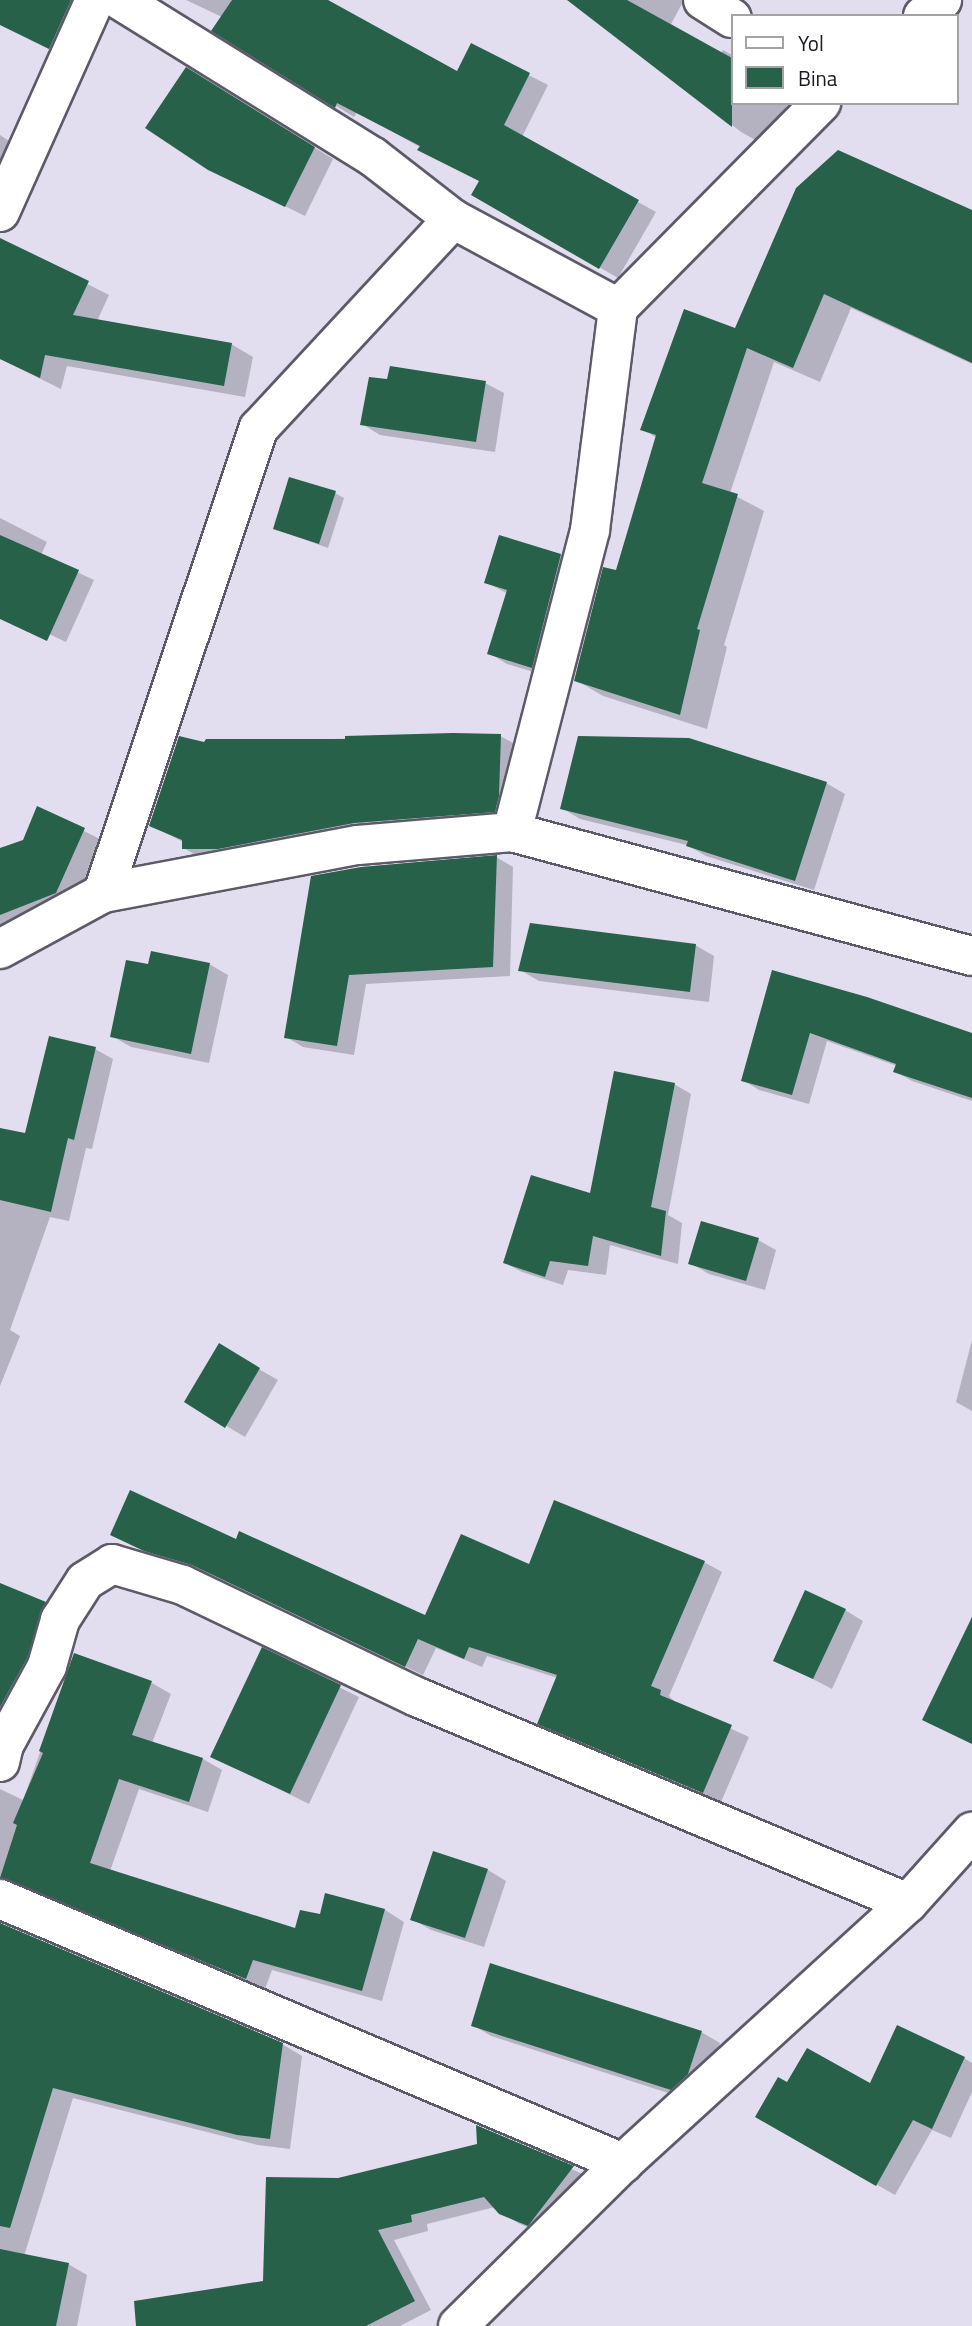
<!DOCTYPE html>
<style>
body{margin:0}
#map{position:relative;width:972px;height:2326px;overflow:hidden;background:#e2def0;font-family:"Titillium Web",sans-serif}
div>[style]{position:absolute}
.shadow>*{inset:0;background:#0003}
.building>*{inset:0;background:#276149}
.roads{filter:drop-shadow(2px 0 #5d5a68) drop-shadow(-2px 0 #5d5a68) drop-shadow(0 2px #5d5a68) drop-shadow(0 -2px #5d5a68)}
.street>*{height:38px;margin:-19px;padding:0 19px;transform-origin:19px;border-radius:19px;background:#fff}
.secondary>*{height:38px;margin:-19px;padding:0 19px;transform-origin:19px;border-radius:19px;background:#fff}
span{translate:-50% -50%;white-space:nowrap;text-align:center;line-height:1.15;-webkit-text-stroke:7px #fff;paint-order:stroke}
.legend{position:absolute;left:731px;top:14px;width:228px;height:91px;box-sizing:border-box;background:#fff;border:2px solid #a3a3a5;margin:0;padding:9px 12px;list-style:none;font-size:21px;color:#1a191f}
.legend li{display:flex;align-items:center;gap:14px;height:35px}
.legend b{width:35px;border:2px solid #a3a3a5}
</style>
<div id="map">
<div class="shadow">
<div style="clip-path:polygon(0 0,92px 0,66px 57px,0 23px)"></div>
<div style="clip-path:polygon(186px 0,325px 0,458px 73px,472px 46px,548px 85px,522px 137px,656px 212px,618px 278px,473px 194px,481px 181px,357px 112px,354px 117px,213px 30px,222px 17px)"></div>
<div style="clip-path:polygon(571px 0,684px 0,671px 24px,721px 53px,723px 50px,732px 55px,732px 103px,789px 103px,759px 142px,741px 132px)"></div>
<div style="clip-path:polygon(205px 80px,333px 159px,305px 216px,209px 169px)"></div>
<div style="clip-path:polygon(0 135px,29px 154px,0 220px)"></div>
<div style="clip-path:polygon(972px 212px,972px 364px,851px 308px,820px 382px,774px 362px,730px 493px,764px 511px,724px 645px,727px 647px,707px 729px,603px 696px,576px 680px,617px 573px,657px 438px,642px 429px,735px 330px)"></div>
<div style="clip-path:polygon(0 240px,109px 295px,97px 321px,231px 344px,253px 357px,245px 397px,67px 366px,61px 389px,0 359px)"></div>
<div style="clip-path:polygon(388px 381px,485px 383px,504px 393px,495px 452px,380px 435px,362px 424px)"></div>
<div style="clip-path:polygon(335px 493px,344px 498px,328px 548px,275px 529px)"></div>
<div style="clip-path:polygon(0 518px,47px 542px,41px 555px,94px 580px,66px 642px,0 611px)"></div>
<div style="clip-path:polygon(561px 555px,579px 566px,550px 677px,507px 664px,489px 653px,508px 594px,486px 582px)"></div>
<div style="clip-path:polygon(500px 736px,519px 746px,513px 821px,202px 859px,184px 848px,183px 842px,151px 825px,207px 741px)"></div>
<div style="clip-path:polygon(826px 783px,845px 794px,814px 890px,706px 856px,687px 845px,580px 819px,562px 808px)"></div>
<div style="clip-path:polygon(38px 808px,102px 840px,74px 903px,0 929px,0 850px,24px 842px)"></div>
<div style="clip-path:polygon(496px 857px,513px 867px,510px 976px,366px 984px,354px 1055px,303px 1047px,286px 1037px,361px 868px)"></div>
<div style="clip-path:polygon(695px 945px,714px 956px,709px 1002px,539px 981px,520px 970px)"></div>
<div style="clip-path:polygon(209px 964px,228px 975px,209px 1063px,131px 1047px,112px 1036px)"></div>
<div style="clip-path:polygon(773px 972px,972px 1034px,972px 1101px,912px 1081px,896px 1072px,897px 1066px,827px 1041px,809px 1104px,759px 1090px,743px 1080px)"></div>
<div style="clip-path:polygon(95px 1049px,113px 1059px,92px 1149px,86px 1148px,69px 1221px,50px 1217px,10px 1330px,20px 1336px,0 1386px,0 1129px,26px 1135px)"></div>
<div style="clip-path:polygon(674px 1084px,691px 1094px,668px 1215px,682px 1223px,678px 1264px,610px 1245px,606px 1275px,568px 1270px,563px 1285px,522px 1272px,505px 1263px,592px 1195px)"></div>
<div style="clip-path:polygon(758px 1240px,776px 1250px,765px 1290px,709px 1274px,690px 1263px)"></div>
<div style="clip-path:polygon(972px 1340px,972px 1411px,956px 1402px)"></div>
<div style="clip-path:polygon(219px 1346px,278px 1380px,245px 1437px,186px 1402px)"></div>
<div style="clip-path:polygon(236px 1542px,426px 1618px,530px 1567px,704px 1562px,722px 1572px,669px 1696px,677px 1704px,749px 1737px,721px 1802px,539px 1723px,558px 1678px,487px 1656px,482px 1667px,436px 1648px,423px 1675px,212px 1574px,164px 1560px,129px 1544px)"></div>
<div style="clip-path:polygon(0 1593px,45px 1604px,60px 1612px,32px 1685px,0 1680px)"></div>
<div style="clip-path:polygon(845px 1610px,863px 1621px,832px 1689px,776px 1660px)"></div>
<div style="clip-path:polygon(263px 1650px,359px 1697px,309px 1804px,212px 1756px)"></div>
<div style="clip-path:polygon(75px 1655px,152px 1683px,171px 1694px,152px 1743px,203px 1759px,222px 1770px,208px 1812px,139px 1789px,110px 1871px,296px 1930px,321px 1917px,385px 1910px,404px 1922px,382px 2001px,272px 1970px,265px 1989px,30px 1889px,17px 1888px,0 1900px,0 1789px,23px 1800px)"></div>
<div style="clip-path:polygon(434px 1853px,488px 1870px,506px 1881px,484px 1947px,431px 1930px,412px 1919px)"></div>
<div style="clip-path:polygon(0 1921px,2px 1926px,282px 2044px,302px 2056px,290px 2149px,258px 2145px,73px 2098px,24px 2256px,68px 2264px,87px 2275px,77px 2326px,0 2326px)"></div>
<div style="clip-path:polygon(473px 2025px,701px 2032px,720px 2043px,706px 2085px,690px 2100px,491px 2036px)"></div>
<div style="clip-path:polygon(964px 2058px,972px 2063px,972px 2092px,951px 2138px,932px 2130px,895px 2195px,757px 2117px,788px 2085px,871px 2085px)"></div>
<div style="clip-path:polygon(478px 2127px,589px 2177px,545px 2235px,518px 2223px,495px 2207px,427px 2224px,428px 2231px,394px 2240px,431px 2310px,400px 2326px,180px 2326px,264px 2283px,339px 2180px,479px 2145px)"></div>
</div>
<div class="building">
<div style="clip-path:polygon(0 0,71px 0,49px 49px,0 25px)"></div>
<div style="clip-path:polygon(232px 0,328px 0,457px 71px,471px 43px,530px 73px,504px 125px,639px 200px,599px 269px,471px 195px,479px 181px,417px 150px,420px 146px,337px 103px,335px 108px,211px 31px)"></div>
<div style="clip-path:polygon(567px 0,627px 0,732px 58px,732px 127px)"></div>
<div style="clip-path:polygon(186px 67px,315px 147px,285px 207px,208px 170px,145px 128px)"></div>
<div style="clip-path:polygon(838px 150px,972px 210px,972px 363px,824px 294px,793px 368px,747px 348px,702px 483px,738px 494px,697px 629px,700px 630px,680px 715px,574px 681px,603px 567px,616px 570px,656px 435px,640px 430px,684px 309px,735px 328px,796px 188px)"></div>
<div style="clip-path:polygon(0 238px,89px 281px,73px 315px,232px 343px,224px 386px,45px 355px,40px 378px,0 359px)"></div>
<div style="clip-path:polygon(390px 366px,486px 381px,476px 442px,360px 425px,369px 377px,387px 379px)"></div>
<div style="clip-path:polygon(289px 477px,336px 491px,319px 544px,273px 529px)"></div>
<div style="clip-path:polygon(0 535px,79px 570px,47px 641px,0 619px)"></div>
<div style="clip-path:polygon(499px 535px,561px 554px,532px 668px,487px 654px,507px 590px,484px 583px)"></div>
<div style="clip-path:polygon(453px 733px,501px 734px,499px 796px,495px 812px,354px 823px,218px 849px,182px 849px,182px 840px,149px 826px,179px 736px,204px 742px,206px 739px,345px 739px,345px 736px)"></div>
<div style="clip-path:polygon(578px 736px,689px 738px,827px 782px,795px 881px,686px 846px,688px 841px,560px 809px)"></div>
<div style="clip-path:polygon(37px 806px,85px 828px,56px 893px,0 915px,0 848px,23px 840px)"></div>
<div style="clip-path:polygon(497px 855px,493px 967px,349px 975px,337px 1046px,284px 1038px,311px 876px,361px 867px)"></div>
<div style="clip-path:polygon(530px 923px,696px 944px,690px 992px,518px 971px)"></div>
<div style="clip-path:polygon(151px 951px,210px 963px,191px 1054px,110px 1037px,126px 960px,148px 964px)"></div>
<div style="clip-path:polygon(772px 970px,867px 997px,972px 1033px,972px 1098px,893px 1072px,896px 1064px,810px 1033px,792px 1095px,741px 1081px)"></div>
<div style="clip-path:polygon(49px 1036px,96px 1047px,74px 1140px,68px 1138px,51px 1212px,0 1200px,0 1128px,25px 1133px)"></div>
<div style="clip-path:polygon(614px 1071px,675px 1083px,651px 1207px,666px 1211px,661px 1256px,593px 1236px,588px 1266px,550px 1261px,545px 1277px,503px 1263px,531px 1175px,590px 1193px)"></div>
<div style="clip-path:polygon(701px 1221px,759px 1238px,746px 1281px,688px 1264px)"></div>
<div style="clip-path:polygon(219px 1343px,260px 1368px,225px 1428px,184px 1402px)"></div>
<div style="clip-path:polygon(130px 1490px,236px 1539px,239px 1531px,425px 1615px,461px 1534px,529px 1564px,554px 1500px,705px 1561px,651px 1686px,661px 1690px,660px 1695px,732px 1725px,703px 1793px,537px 1724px,557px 1675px,469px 1647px,464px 1659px,418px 1639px,405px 1667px,192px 1565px,144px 1551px,110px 1535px)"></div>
<div style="clip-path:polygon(0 1583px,46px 1602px,27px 1658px,0 1707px)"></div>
<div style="clip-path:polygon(805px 1590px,846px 1609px,813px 1679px,773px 1661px)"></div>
<div style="clip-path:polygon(972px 1617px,972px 1744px,922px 1720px)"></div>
<div style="clip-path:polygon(262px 1647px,341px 1685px,290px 1794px,210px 1757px)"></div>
<div style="clip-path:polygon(74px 1653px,152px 1681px,132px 1735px,203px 1758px,189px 1802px,119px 1779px,90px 1863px,295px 1928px,300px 1910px,320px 1914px,325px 1893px,385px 1909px,362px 1991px,253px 1960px,246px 1979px,0 1878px,17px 1825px,13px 1823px,43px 1753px,39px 1751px)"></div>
<div style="clip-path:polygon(433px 1851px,488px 1869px,465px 1938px,410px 1920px)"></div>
<div style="clip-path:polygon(0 1923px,283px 2043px,270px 2139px,237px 2135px,53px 2088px,10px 2228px,0 2226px)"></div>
<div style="clip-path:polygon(490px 1963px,702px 2031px,688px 2074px,671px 2090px,471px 2026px)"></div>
<div style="clip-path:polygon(897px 2025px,965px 2057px,932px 2129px,913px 2120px,876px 2186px,755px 2117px,778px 2077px,787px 2082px,807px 2048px,870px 2083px)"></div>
<div style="clip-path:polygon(476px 2125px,574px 2166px,528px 2226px,499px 2214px,484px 2197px,411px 2215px,412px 2222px,378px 2230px,415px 2301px,366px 2326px,136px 2326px,134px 2301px,263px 2281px,266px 2177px,338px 2178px,477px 2144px)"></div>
<div style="clip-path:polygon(0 2249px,69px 2263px,56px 2326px,0 2326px)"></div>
</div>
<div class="roads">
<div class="street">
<div style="left:120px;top:0;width:298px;rotate:31.8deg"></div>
<div style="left:373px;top:157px;width:101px;rotate:37.8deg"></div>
<div style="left:453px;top:219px;width:187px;rotate:28.3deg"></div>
<div style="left:703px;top:0;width:34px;rotate:32deg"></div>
<div style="left:923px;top:16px;width:25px;rotate:-40deg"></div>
<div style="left:0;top:212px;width:232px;rotate:-65.9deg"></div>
<div style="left:512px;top:832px;width:312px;rotate:-75.5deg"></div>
<div style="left:590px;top:530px;width:224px;rotate:-82.8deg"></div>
<div style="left:618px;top:308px;width:289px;rotate:-45.3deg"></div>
<div style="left:103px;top:893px;width:490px;rotate:-71.5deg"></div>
<div style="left:259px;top:428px;width:285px;rotate:-47.1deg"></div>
<div style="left:0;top:1762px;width:17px;rotate:-77deg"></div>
<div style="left:4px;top:1745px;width:90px;rotate:-61.4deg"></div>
<div style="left:47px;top:1666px;width:48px;rotate:-74.2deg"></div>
<div style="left:60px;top:1620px;width:46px;rotate:-57.3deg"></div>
<div style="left:85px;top:1581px;width:32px;rotate:-32deg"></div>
<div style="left:112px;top:1564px;width:74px;rotate:16.5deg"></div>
<div style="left:183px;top:1585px;width:259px;rotate:25.6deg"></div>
<div style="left:417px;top:1697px;width:532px;rotate:22.76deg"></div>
<div style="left:0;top:1899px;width:677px;rotate:22.97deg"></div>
</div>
<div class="secondary">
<div style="left:0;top:949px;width:117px;rotate:-28.5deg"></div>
<div style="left:103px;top:893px;width:259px;rotate:-10.7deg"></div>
<div style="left:358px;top:845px;width:155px;rotate:-4.8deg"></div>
<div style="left:512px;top:832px;width:476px;rotate:15.1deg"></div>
<div style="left:458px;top:2326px;width:232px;rotate:-44.7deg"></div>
<div style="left:623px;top:2163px;width:386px;rotate:-42.4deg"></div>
<div style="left:908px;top:1903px;width:96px;rotate:-48deg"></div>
</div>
</div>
<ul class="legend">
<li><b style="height:9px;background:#fff"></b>Yol</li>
<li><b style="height:19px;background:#276149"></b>Bina</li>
</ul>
</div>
